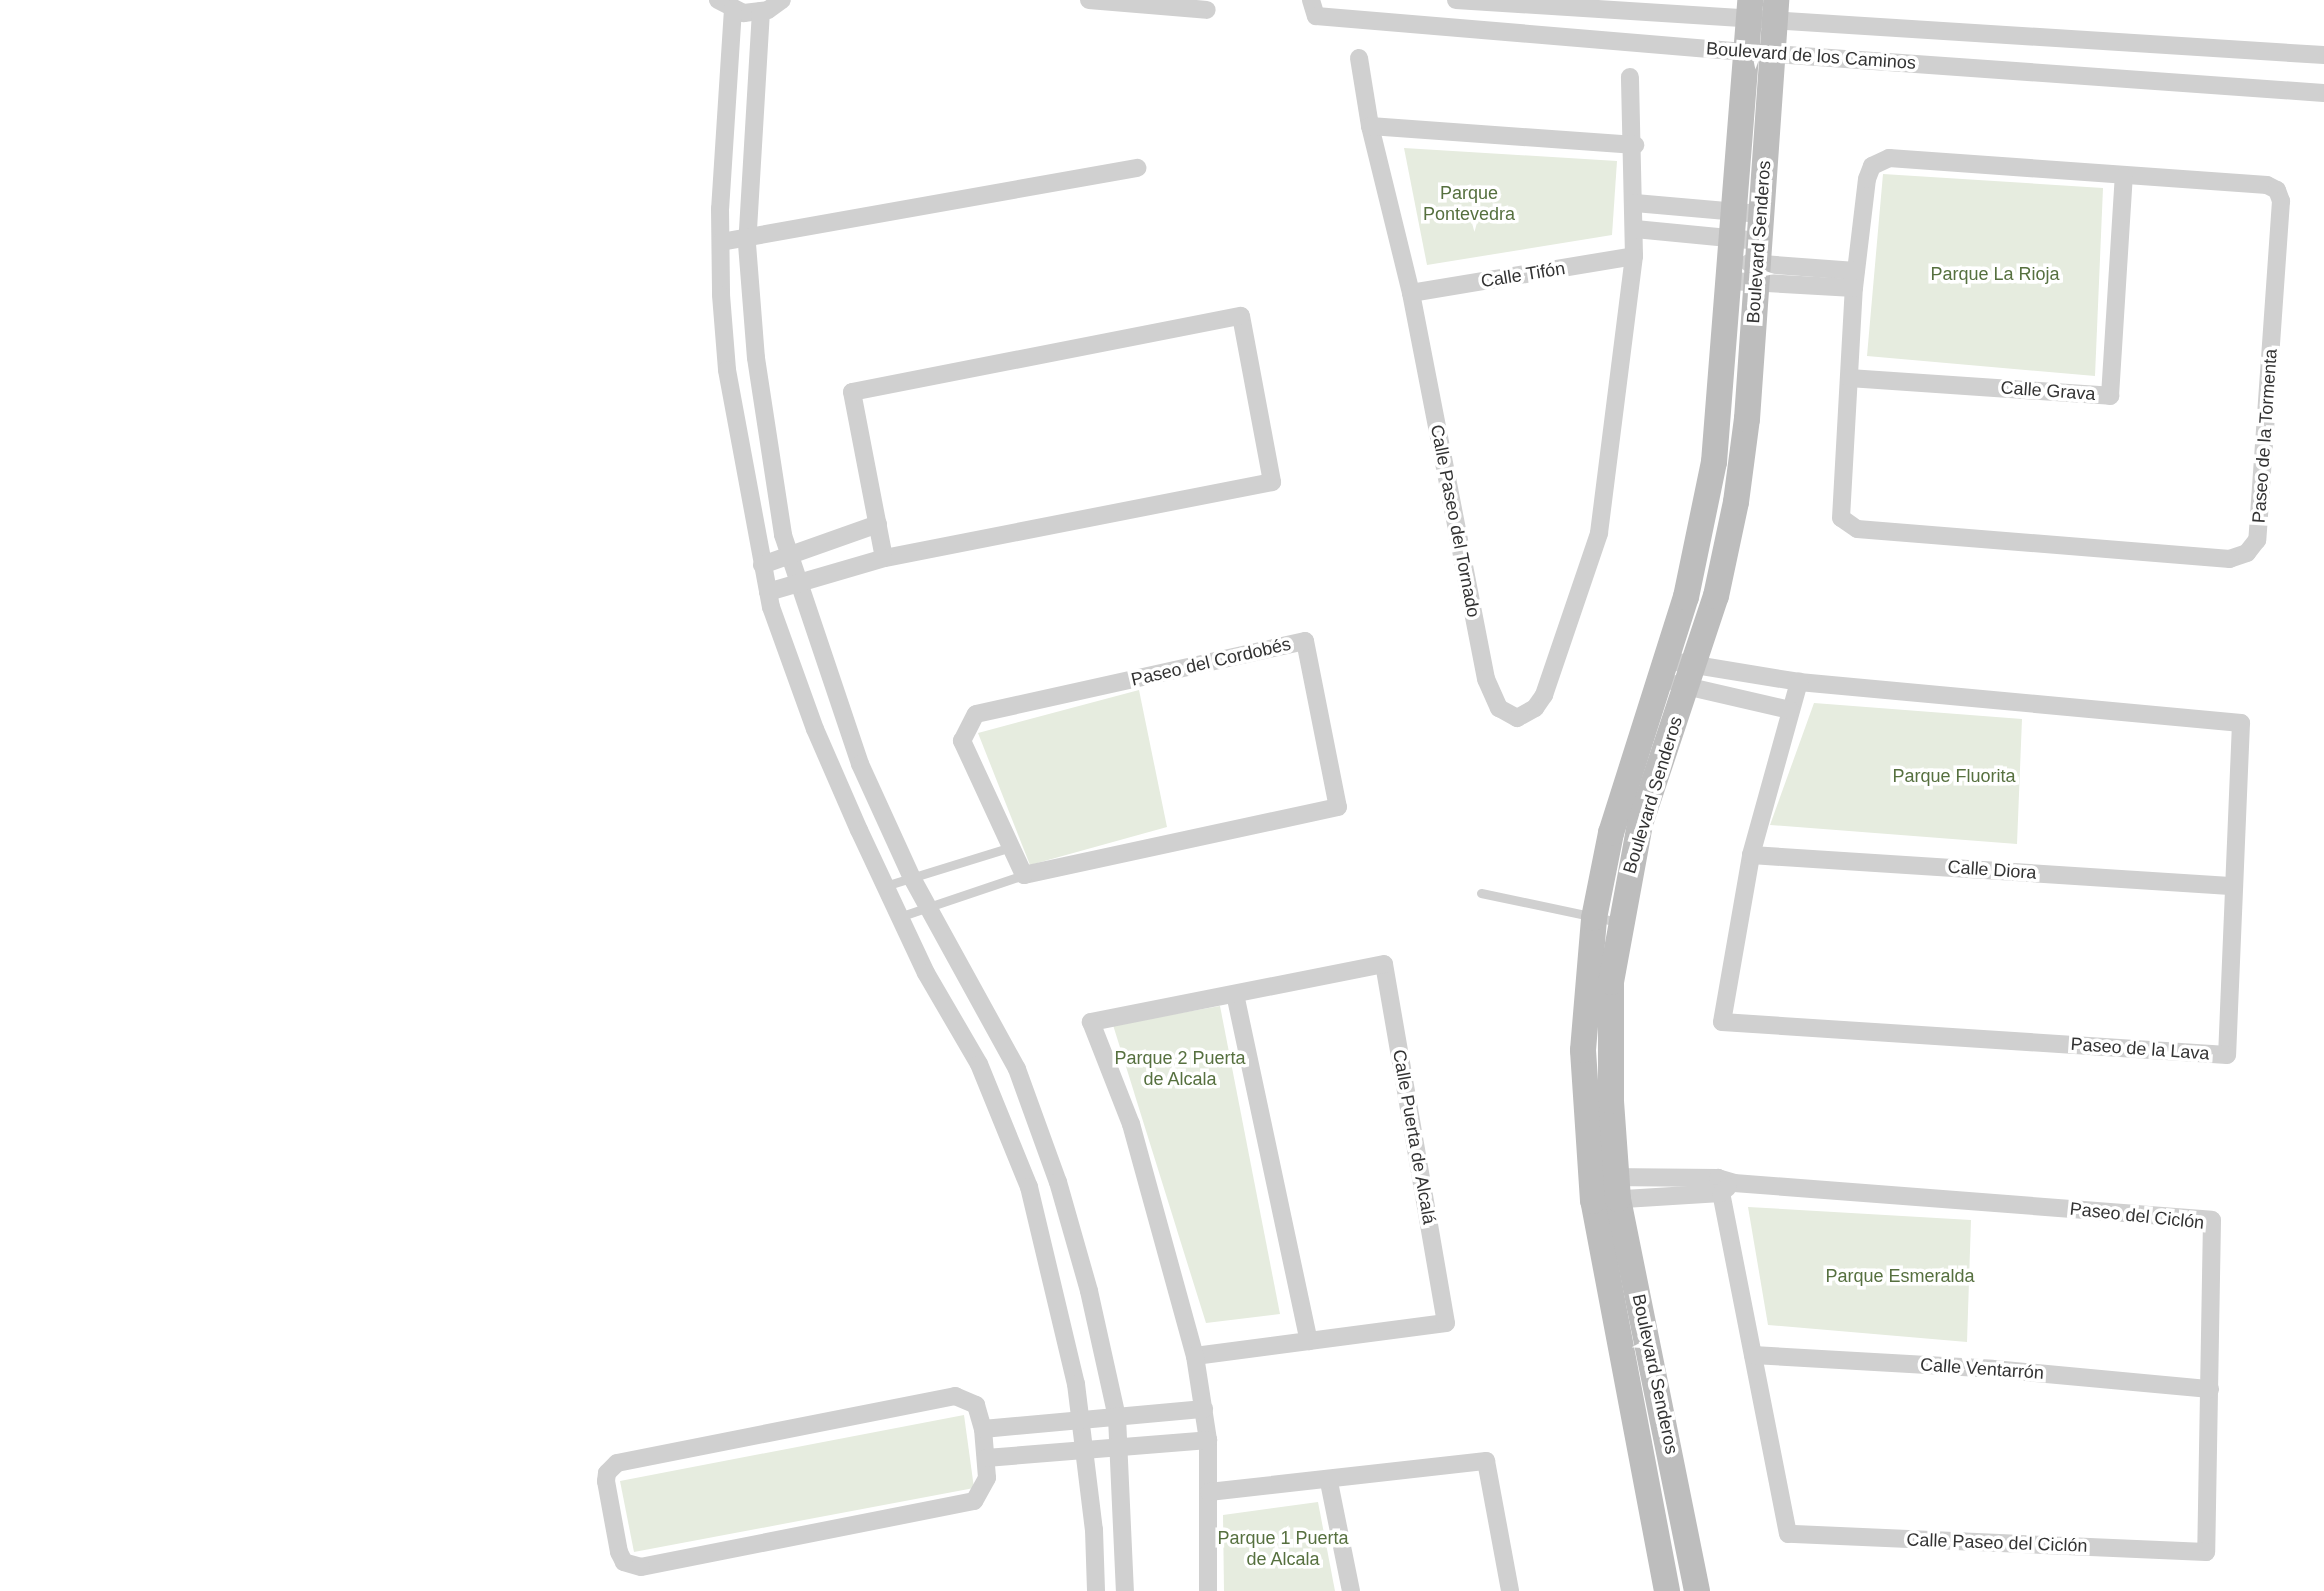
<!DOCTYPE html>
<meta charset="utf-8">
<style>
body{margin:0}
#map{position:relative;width:2324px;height:1591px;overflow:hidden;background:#fff;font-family:Arial,sans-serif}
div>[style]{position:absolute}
.green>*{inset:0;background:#e6ecdf}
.service>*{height:9px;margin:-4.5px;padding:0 4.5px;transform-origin:4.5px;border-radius:4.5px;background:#d0d0d0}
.minor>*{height:18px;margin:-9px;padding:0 9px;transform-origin:9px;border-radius:9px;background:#d0d0d0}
.secondary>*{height:26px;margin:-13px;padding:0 13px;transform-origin:13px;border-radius:13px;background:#bdbdbd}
span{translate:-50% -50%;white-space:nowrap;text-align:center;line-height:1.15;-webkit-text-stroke:7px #fff;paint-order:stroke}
.street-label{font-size:18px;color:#333}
.park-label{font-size:18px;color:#56703f}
</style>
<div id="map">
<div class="green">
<div style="clip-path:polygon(1404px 148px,1617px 161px,1612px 235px,1427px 265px)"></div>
<div style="clip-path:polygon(1883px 174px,2103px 188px,2095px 376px,1867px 356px)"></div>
<div style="clip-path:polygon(1139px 690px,1167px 827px,1030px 865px,978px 733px)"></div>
<div style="clip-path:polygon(1814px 703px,2022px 719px,2017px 844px,1770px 825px)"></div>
<div style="clip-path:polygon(1220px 1006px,1280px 1314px,1206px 1323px,1113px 1025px)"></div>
<div style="clip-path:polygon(1748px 1207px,1971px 1220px,1967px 1342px,1768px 1325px)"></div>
<div style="clip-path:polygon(964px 1415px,974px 1488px,634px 1552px,620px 1481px)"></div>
<div style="clip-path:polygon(1318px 1502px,1335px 1591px,1224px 1591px,1223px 1515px)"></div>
</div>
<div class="service">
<div style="left:885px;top:886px;width:132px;rotate:-17.2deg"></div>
<div style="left:1481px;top:893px;width:141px;rotate:11.9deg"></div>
<div style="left:899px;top:917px;width:132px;rotate:-18.6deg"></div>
</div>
<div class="minor">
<div style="left:718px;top:0;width:29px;rotate:27deg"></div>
<div style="left:744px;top:13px;width:24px;rotate:-7deg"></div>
<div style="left:768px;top:10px;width:17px;rotate:-36deg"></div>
<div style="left:1089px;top:0;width:118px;rotate:4.8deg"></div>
<div style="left:1311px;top:0;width:17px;rotate:73deg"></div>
<div style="left:1316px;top:16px;width:433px;rotate:4.8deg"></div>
<div style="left:1747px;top:52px;width:578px;rotate:4.06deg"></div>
<div style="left:1456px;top:0;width:870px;rotate:3.63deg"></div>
<div style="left:733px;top:9px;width:200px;rotate:93.7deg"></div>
<div style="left:720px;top:209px;width:86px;rotate:89.3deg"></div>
<div style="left:721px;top:295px;width:75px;rotate:85.4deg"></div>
<div style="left:727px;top:370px;width:241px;rotate:79.5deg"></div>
<div style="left:771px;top:607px;width:130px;rotate:70.2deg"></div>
<div style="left:815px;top:729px;width:110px;rotate:66.5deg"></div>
<div style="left:859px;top:830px;width:158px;rotate:64.9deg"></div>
<div style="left:926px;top:973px;width:105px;rotate:59.8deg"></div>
<div style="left:979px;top:1064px;width:133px;rotate:67.9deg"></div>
<div style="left:1029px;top:1187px;width:203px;rotate:76.6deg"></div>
<div style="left:1076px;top:1384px;width:147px;rotate:83deg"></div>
<div style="left:1094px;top:1530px;width:61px;rotate:88.1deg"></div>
<div style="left:761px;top:11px;width:233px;rotate:93.4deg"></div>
<div style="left:747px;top:244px;width:114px;rotate:85.5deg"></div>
<div style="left:756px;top:358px;width:179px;rotate:81.3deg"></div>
<div style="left:783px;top:535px;width:242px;rotate:71.4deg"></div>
<div style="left:860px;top:764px;width:125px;rotate:65.5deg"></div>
<div style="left:912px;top:878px;width:218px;rotate:61.2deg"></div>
<div style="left:1017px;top:1069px;width:120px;rotate:70.1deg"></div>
<div style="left:1058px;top:1182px;width:113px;rotate:74.1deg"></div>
<div style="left:1089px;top:1291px;width:129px;rotate:77.5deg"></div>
<div style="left:1117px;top:1417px;width:174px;rotate:87.4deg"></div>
<div style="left:1359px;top:58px;width:69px;rotate:80.8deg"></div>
<div style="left:1370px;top:126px;width:172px;rotate:76.2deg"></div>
<div style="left:1411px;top:293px;width:393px;rotate:79deg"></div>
<div style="left:1486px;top:679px;width:32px;rotate:66deg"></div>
<div style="left:1499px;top:708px;width:21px;rotate:29deg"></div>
<div style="left:1517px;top:718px;width:21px;rotate:-29deg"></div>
<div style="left:1535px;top:708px;width:16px;rotate:-55deg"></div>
<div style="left:1544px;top:695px;width:171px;rotate:-71.2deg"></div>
<div style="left:1599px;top:533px;width:279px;rotate:-82.8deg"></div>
<div style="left:1634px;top:256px;width:179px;rotate:-91.3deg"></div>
<div style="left:1370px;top:126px;width:266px;rotate:4.1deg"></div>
<div style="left:1889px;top:158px;width:379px;rotate:4.1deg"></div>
<div style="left:2267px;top:185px;width:11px;rotate:27deg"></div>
<div style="left:2277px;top:190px;width:12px;rotate:70deg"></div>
<div style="left:2281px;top:201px;width:340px;rotate:94deg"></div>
<div style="left:2257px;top:540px;width:16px;rotate:128deg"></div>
<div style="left:2247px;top:553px;width:18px;rotate:161deg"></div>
<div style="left:2230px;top:559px;width:374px;rotate:-175.4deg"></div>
<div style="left:1857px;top:529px;width:19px;rotate:-145deg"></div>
<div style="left:1841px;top:518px;width:230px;rotate:-86.8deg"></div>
<div style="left:1854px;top:288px;width:110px;rotate:-83.2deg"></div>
<div style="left:1867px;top:179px;width:14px;rotate:-69deg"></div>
<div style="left:1872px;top:166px;width:19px;rotate:-25deg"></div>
<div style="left:1635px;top:203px;width:126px;rotate:5deg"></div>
<div style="left:1635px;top:229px;width:125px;rotate:5.5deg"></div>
<div style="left:721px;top:242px;width:423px;rotate:-10.1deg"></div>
<div style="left:1749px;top:263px;width:107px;rotate:4.3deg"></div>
<div style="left:1731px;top:281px;width:123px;rotate:3.3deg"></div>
<div style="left:1411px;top:293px;width:226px;rotate:-9.4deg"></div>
<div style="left:1241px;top:316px;width:169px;rotate:79.4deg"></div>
<div style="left:1272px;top:482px;width:395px;rotate:168.9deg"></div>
<div style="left:884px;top:558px;width:169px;rotate:-100.9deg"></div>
<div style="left:852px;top:392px;width:396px;rotate:-11.1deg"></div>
<div style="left:1849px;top:378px;width:262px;rotate:3.9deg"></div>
<div style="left:2110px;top:396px;width:220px;rotate:-86.4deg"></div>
<div style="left:762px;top:565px;width:123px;rotate:-19.5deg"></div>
<div style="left:768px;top:592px;width:121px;rotate:-16.3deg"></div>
<div style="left:1305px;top:641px;width:169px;rotate:78.8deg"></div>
<div style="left:1338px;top:807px;width:321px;rotate:167.8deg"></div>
<div style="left:1024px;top:875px;width:148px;rotate:-114.8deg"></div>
<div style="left:962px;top:741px;width:30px;rotate:-63deg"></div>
<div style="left:976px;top:714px;width:337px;rotate:-12.5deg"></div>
<div style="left:1665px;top:660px;width:136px;rotate:9.3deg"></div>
<div style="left:1799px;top:682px;width:444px;rotate:5.3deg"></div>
<div style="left:2241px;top:723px;width:332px;rotate:92.4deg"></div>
<div style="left:2227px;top:1055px;width:506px;rotate:-176.26deg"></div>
<div style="left:1722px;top:1022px;width:169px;rotate:-80.1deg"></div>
<div style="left:1751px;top:855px;width:180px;rotate:-74.5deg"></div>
<div style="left:1677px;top:684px;width:116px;rotate:13deg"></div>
<div style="left:1751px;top:855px;width:484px;rotate:3.7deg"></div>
<div style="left:1235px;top:994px;width:355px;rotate:78deg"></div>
<div style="left:1606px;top:1177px;width:112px;rotate:0.5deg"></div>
<div style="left:1718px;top:1178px;width:17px;rotate:17deg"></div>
<div style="left:1734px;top:1183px;width:479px;rotate:4.4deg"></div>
<div style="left:2212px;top:1220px;width:332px;rotate:91deg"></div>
<div style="left:2206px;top:1552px;width:418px;rotate:-177.5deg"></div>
<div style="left:1788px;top:1534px;width:363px;rotate:-101.1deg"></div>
<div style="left:1608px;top:1200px;width:113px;rotate:-3.5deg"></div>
<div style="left:1721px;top:1193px;width:9px;rotate:-41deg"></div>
<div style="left:1753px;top:1355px;width:240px;rotate:3.3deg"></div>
<div style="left:1993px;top:1369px;width:218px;rotate:5.3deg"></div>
<div style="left:1195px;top:1356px;width:253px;rotate:-7.5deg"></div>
<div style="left:1446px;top:1323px;width:364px;rotate:-99.8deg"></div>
<div style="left:1384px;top:964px;width:299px;rotate:168.8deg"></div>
<div style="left:1091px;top:1022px;width:110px;rotate:68.6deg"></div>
<div style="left:1131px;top:1124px;width:241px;rotate:74.6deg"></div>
<div style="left:1195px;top:1356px;width:85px;rotate:81.2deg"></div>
<div style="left:1208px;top:1440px;width:151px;rotate:90deg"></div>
<div style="left:955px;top:1396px;width:23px;rotate:23deg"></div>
<div style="left:976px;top:1405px;width:25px;rotate:74deg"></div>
<div style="left:983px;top:1429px;width:49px;rotate:85.3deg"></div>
<div style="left:987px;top:1478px;width:26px;rotate:119deg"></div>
<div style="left:974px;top:1501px;width:339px;rotate:168.8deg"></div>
<div style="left:641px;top:1567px;width:18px;rotate:-164deg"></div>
<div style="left:624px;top:1562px;width:11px;rotate:-117deg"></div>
<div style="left:619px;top:1552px;width:72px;rotate:-100.4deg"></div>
<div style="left:606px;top:1481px;width:8px;rotate:-83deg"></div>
<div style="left:607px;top:1473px;width:14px;rotate:-45deg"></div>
<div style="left:617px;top:1463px;width:345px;rotate:-11.2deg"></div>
<div style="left:983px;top:1429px;width:222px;rotate:-5.2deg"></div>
<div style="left:986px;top:1458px;width:223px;rotate:-4.6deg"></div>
<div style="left:1329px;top:1482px;width:111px;rotate:78.6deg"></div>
<div style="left:1209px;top:1492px;width:279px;rotate:-6.4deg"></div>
<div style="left:1486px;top:1461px;width:132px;rotate:79.5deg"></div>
</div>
<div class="secondary">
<div style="left:1667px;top:1591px;width:397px;rotate:-100.7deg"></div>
<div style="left:1593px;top:1201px;width:151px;rotate:-93.8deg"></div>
<div style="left:1583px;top:1050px;width:132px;rotate:-85.2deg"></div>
<div style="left:1594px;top:918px;width:87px;rotate:-78.7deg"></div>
<div style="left:1611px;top:833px;width:248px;rotate:-72.4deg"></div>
<div style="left:1686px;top:597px;width:138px;rotate:-78.3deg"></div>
<div style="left:1714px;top:462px;width:463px;rotate:-85.5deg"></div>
<div style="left:1697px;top:1591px;width:400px;rotate:-101.4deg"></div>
<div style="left:1618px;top:1199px;width:98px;rotate:-94.1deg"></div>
<div style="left:1611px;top:1101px;width:119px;rotate:-90deg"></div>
<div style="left:1611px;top:982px;width:161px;rotate:-79.6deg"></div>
<div style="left:1640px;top:824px;width:240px;rotate:-71.6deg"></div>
<div style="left:1716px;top:596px;width:96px;rotate:-78deg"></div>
<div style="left:1736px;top:502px;width:84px;rotate:-82.5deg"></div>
<div style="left:1747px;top:419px;width:420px;rotate:-86deg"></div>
</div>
<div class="street-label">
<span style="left:1811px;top:56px;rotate:4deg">Boulevard de los Caminos</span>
<span style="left:1759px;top:242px;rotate:-86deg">Boulevard Senderos</span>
<span style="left:1523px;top:275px;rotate:-9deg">Calle Tifón</span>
<span style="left:2048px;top:391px;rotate:4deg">Calle Grava</span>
<span style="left:2265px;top:436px;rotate:-86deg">Paseo de la Tormenta</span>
<span style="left:1455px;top:521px;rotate:79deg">Calle Paseo del Tornado</span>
<span style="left:1211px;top:662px;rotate:-13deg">Paseo del Cordobés</span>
<span style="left:1653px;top:795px;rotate:-73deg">Boulevard Senderos</span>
<span style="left:1992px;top:870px;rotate:4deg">Calle Diora</span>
<span style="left:2140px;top:1049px;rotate:4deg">Paseo de la Lava</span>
<span style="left:1414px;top:1137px;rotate:80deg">Calle Puerta de Alcalá</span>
<span style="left:2137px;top:1216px;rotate:6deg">Paseo del Ciclón</span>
<span style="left:1982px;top:1369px;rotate:4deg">Calle Ventarrón</span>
<span style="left:1655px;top:1374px;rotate:78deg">Boulevard Senderos</span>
<span style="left:1997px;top:1543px;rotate:2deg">Calle Paseo del Ciclón</span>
</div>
<div class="park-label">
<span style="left:1469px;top:204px">Parque<br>Pontevedra</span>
<span style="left:1995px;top:274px">Parque La Rioja</span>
<span style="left:1954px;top:776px">Parque Fluorita</span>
<span style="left:1180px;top:1069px">Parque 2 Puerta<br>de Alcala</span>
<span style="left:1900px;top:1276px">Parque Esmeralda</span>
<span style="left:1283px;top:1549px">Parque 1 Puerta<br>de Alcala</span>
</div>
</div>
